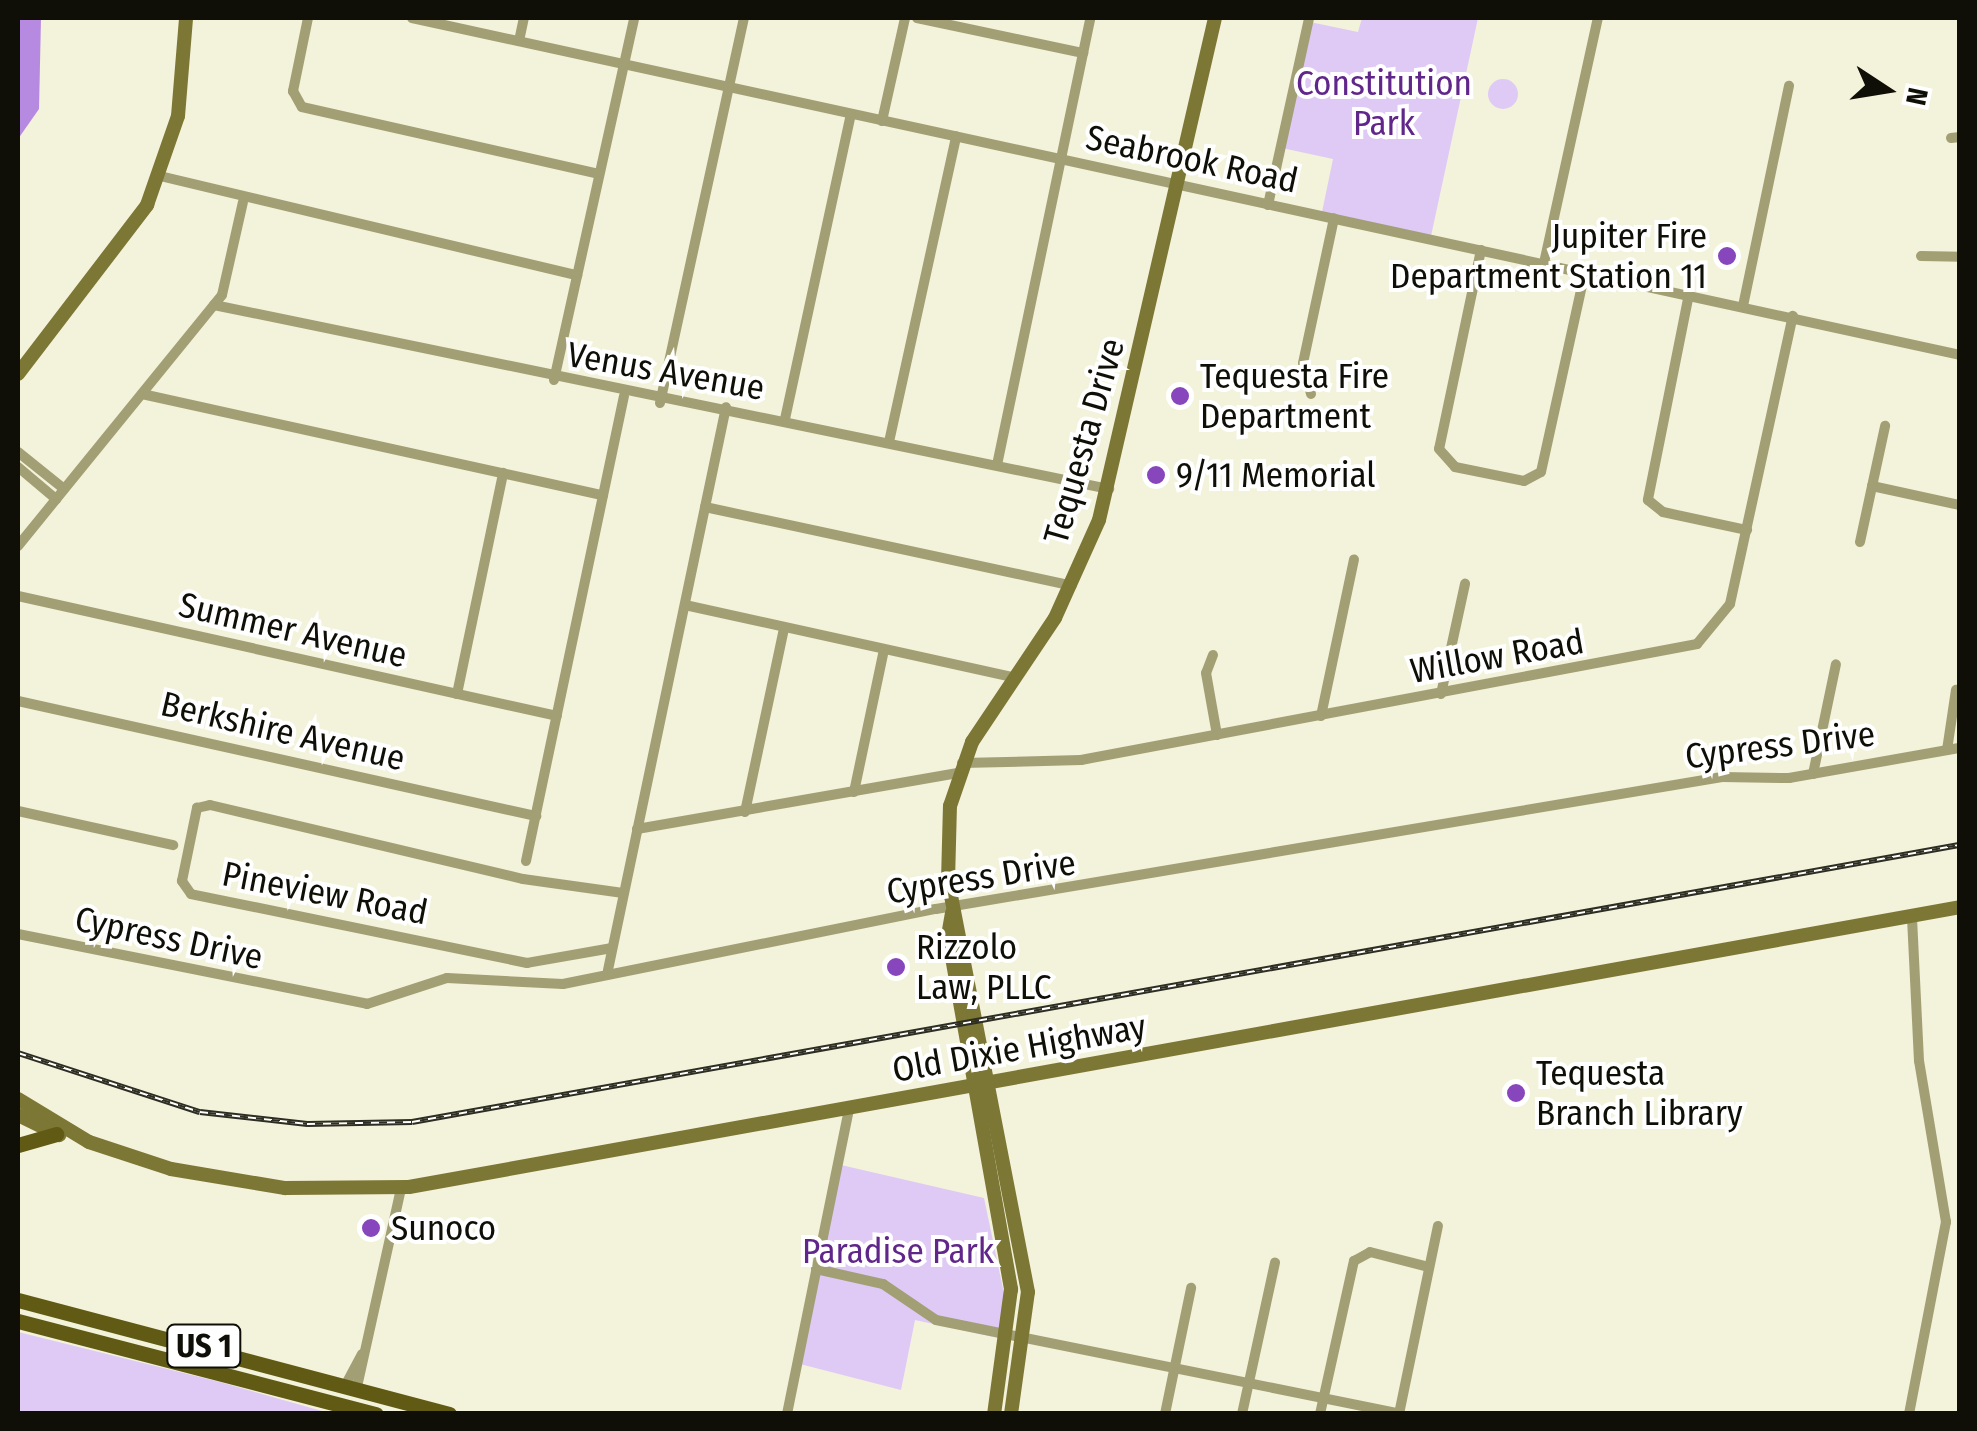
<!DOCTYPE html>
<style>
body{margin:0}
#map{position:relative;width:1977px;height:1431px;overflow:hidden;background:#f3f2da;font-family:"Fira Sans Condensed",sans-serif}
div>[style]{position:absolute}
.green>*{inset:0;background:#dfcaf6}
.round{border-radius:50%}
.water>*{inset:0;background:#b68ae0}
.street>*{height:10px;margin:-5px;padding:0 5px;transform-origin:5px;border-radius:5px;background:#a29f75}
.secondary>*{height:14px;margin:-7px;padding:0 7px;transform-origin:7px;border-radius:7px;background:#7c7735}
.primary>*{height:15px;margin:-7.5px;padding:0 7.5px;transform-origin:7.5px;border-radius:7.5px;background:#605a14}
.rail>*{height:6px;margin-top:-3px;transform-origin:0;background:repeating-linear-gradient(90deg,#fff 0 8px,#2d2d23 0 16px);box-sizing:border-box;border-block:2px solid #2d2d23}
.dots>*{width:28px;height:28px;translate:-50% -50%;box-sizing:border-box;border:5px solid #fff;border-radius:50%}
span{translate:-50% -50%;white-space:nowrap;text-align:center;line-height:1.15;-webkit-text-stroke:8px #fff;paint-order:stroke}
.shield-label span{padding:2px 8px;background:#fff;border:2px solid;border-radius:8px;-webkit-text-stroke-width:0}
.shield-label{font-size:32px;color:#0f0f07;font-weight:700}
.park-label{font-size:35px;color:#60268a}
.street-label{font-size:35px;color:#0f0f07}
.poi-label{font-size:35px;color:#0f0f07}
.right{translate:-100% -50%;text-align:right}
.left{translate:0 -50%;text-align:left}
.frame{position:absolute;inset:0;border:20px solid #0f0f07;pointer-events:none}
.north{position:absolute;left:1837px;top:40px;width:100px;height:100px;-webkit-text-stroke:8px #fff;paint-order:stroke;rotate:102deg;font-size:28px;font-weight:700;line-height:40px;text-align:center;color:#0f0f07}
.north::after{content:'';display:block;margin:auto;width:35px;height:45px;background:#0f0f07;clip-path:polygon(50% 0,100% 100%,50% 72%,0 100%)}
</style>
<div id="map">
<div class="green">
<div style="clip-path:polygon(1362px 18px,1478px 18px,1431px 236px,1322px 212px,1333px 159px,1282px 148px,1310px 22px,1358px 32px)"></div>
<div class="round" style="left:1488px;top:79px;width:30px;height:30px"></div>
<div style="clip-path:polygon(841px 1165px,984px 1198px,1006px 1303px,1003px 1339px,915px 1320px,901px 1390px,800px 1364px)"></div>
<div style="clip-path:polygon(18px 1332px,220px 1382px,329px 1413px,18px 1413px)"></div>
</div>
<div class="water">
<div style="clip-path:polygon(18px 18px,41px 18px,39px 109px,18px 139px)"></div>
</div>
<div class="street">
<div style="left:308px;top:18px;width:75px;rotate:101.6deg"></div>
<div style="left:293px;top:91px;width:18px;rotate:61deg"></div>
<div style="left:302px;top:107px;width:304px;rotate:12.7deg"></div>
<div style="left:412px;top:18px;width:1584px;rotate:12.28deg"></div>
<div style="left:917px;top:18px;width:170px;rotate:11.9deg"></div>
<div style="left:519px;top:41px;width:24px;rotate:-78deg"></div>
<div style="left:882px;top:121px;width:106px;rotate:-77.4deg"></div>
<div style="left:1951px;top:138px;width:9px;rotate:-6deg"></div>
<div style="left:160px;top:176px;width:429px;rotate:13.4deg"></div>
<div style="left:1268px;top:205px;width:191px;rotate:-77.6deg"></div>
<div style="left:1481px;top:250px;width:203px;rotate:101.9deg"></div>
<div style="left:1439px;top:449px;width:24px;rotate:48deg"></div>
<div style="left:1455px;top:467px;width:70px;rotate:11.5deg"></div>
<div style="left:1524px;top:481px;width:19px;rotate:-28deg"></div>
<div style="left:1541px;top:472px;width:205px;rotate:-77.6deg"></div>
<div style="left:1921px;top:256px;width:39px;rotate:1deg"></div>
<div style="left:1544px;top:263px;width:251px;rotate:-77.6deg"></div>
<div style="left:1689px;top:294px;width:210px;rotate:101.3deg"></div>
<div style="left:1648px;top:500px;width:19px;rotate:39deg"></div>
<div style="left:1663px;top:512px;width:86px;rotate:12.1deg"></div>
<div style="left:214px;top:305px;width:914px;rotate:11.62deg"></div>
<div style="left:1743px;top:306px;width:225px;rotate:-78.2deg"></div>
<div style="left:554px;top:380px;width:371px;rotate:-77.5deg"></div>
<div style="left:142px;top:394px;width:472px;rotate:12.4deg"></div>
<div style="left:1311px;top:394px;width:32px;rotate:-104deg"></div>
<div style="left:1303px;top:363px;width:148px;rotate:-77.9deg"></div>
<div style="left:660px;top:403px;width:394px;rotate:-77.7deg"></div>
<div style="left:785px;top:419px;width:312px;rotate:-77.8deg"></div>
<div style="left:889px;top:442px;width:313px;rotate:-77.6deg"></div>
<div style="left:18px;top:452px;width:59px;rotate:38.8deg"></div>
<div style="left:997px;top:465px;width:457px;rotate:-78.2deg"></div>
<div style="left:18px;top:467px;width:50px;rotate:40.1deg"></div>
<div style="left:1872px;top:486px;width:90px;rotate:12.2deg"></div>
<div style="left:705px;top:507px;width:375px;rotate:12.1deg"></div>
<div style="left:1860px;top:542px;width:119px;rotate:-77.8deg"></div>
<div style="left:18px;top:546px;width:323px;rotate:-50.9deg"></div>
<div style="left:222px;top:295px;width:95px;rotate:-77.3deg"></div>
<div style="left:18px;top:596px;width:552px;rotate:12.55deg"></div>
<div style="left:685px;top:605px;width:339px;rotate:12.4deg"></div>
<div style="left:1213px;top:655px;width:19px;rotate:111deg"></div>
<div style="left:1206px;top:673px;width:63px;rotate:79.9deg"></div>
<div style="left:457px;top:694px;width:226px;rotate:-78.2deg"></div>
<div style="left:1441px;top:694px;width:113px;rotate:-77.7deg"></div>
<div style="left:18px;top:701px;width:531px;rotate:12.52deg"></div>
<div style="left:1321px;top:716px;width:160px;rotate:-78.1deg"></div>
<div style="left:1947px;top:750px;width:61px;rotate:-81.5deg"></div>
<div style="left:962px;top:763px;width:119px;rotate:-1.4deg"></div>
<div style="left:1081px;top:760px;width:627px;rotate:-10.66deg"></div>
<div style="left:1697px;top:644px;width:52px;rotate:-50.5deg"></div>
<div style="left:1730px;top:604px;width:295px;rotate:-77.7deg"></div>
<div style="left:1813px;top:774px;width:112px;rotate:-78.2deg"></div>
<div style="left:854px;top:792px;width:145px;rotate:-78.1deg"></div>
<div style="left:18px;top:811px;width:159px;rotate:12.4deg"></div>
<div style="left:745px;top:812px;width:188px;rotate:-78deg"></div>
<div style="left:637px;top:829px;width:327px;rotate:-9.9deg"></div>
<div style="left:526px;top:861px;width:475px;rotate:-78.1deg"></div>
<div style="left:18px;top:934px;width:356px;rotate:11.3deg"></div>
<div style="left:367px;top:1004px;width:84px;rotate:-18deg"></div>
<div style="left:447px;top:978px;width:116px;rotate:3deg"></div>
<div style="left:563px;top:984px;width:380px;rotate:-11.4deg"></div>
<div style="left:936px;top:909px;width:797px;rotate:-9.53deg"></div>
<div style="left:1722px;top:777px;width:67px;rotate:0.9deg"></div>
<div style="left:1789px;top:778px;width:174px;rotate:-10deg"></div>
<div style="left:612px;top:948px;width:86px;rotate:170deg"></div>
<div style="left:527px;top:963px;width:343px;rotate:-168.4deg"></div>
<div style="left:191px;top:894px;width:16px;rotate:-125deg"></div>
<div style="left:182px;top:881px;width:75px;rotate:-78.4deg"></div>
<div style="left:197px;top:808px;width:13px;rotate:-13deg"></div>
<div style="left:210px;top:805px;width:322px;rotate:13.3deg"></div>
<div style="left:523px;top:879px;width:101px;rotate:8deg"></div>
<div style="left:608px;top:970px;width:575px;rotate:-78.16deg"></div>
<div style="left:816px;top:1269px;width:69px;rotate:12.6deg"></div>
<div style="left:883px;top:1284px;width:64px;rotate:34.2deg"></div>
<div style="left:936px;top:1320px;width:472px;rotate:11.4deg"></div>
<div style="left:346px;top:1384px;width:34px;rotate:-62deg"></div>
<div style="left:357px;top:1387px;width:204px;rotate:-77.5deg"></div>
<div style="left:787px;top:1414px;width:312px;rotate:-78.5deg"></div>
<div style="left:1165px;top:1414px;width:129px;rotate:-78.3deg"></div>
<div style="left:1242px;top:1414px;width:155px;rotate:-77.7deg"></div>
<div style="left:1320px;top:1414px;width:157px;rotate:-77.5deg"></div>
<div style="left:1354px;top:1261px;width:18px;rotate:-29deg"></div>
<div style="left:1370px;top:1252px;width:61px;rotate:14.3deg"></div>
<div style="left:1399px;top:1414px;width:192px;rotate:-78.3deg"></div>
<div style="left:1909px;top:1414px;width:196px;rotate:-79.1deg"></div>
<div style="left:1946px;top:1222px;width:163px;rotate:-99.5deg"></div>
<div style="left:1919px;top:1061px;width:145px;rotate:-92.8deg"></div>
</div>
<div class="secondary">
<div style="left:18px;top:374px;width:213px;rotate:-52.6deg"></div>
<div style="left:147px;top:205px;width:94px;rotate:-70.8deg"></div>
<div style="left:178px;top:116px;width:98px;rotate:-85.3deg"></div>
<div style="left:952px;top:913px;width:22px;rotate:100deg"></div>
<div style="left:948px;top:935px;width:360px;rotate:79.9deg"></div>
<div style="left:1011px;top:1289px;width:126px;rotate:97.7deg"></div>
<div style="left:18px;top:1099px;width:83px;rotate:31.2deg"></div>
<div style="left:89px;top:1142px;width:86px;rotate:18.2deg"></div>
<div style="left:171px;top:1169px;width:116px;rotate:9.5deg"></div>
<div style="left:285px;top:1188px;width:124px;rotate:-0.5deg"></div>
<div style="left:409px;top:1187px;width:1576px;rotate:-10.23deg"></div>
<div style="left:18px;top:1115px;width:46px;rotate:26deg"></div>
<div style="left:1011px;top:1414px;width:123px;rotate:-82.1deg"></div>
<div style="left:1028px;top:1292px;width:419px;rotate:-101deg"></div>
<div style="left:948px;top:881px;width:75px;rotate:-88.5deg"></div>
<div style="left:950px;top:806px;width:68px;rotate:-71deg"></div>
<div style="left:972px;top:742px;width:149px;rotate:-56.2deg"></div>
<div style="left:1055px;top:618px;width:107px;rotate:-65.8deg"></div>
<div style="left:1099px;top:520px;width:515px;rotate:-76.99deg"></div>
</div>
<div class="primary">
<div style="left:18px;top:1145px;width:40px;rotate:-16deg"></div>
<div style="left:18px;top:1300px;width:446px;rotate:14.8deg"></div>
<div style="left:18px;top:1321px;width:370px;rotate:14.6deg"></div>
</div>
<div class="rail">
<div style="left:18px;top:1053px;width:191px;rotate:18deg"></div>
<div style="left:200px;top:1112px;width:108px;rotate:6.4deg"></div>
<div style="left:307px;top:1124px;width:105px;rotate:-1.1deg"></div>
<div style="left:412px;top:1122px;width:1573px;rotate:-10.15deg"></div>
</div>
<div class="dots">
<div style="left:1727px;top:256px;background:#8746bb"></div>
<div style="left:1180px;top:396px;background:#8746bb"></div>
<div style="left:1156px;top:475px;background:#8746bb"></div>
<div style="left:896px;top:967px;background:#8746bb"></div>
<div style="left:1516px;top:1093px;background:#8746bb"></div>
<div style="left:371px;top:1228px;background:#8746bb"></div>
</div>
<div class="shield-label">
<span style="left:204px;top:1346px">US 1</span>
</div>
<div class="park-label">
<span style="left:1384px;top:103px">Constitution<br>Park</span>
<span style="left:898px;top:1251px">Paradise Park</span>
</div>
<div class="street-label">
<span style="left:1192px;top:159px;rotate:12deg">Seabrook Road</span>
<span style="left:666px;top:371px;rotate:10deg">Venus Avenue</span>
<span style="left:1084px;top:441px;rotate:-74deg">Tequesta Drive</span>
<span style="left:293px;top:630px;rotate:13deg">Summer Avenue</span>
<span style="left:1497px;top:656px;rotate:-10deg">Willow Road</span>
<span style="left:283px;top:731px;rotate:13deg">Berkshire Avenue</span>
<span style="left:1780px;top:745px;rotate:-7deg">Cypress Drive</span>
<span style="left:981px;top:877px;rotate:-9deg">Cypress Drive</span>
<span style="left:325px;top:893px;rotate:11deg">Pineview Road</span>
<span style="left:169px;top:938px;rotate:12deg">Cypress Drive</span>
<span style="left:1019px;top:1048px;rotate:-10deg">Old Dixie Highway</span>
</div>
<div class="poi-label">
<span class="right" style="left:1707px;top:256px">Jupiter Fire<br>Department Station 11</span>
<span class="left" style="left:1200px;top:396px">Tequesta Fire<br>Department</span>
<span class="left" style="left:1176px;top:475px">9/11 Memorial</span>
<span class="left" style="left:916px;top:967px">Rizzolo<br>Law, PLLC</span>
<span class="left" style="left:1536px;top:1093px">Tequesta<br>Branch Library</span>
<span class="left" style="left:391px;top:1228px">Sunoco</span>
</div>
<div class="frame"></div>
<div class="north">N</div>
</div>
